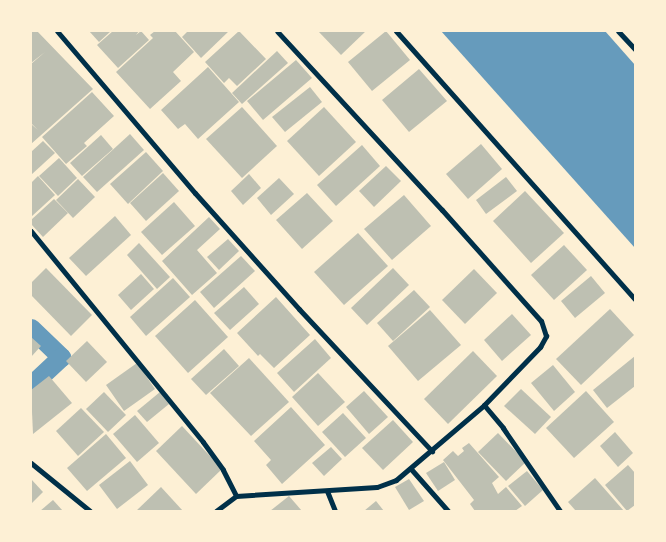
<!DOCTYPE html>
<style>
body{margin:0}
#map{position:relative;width:666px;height:542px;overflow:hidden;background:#fdf0d5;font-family:"Sofia Sans Condensed",sans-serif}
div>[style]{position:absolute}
.water>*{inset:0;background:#669bbc}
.canal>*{height:19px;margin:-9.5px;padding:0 9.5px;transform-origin:9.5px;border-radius:9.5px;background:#669bbc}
.building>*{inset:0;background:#bec0b2}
.minor>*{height:5px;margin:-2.5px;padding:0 2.5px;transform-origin:2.5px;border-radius:2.5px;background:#003049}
span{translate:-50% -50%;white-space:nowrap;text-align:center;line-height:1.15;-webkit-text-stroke:4.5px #fdf0d5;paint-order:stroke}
.frame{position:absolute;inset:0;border:32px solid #fdf0d5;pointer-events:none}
</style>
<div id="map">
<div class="water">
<div style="clip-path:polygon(441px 31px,605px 31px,635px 65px,635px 248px)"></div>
</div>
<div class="canal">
<div style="left:31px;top:328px;width:42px;rotate:44deg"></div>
<div style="left:61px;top:357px;width:41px;rotate:137deg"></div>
</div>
<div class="building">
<div style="clip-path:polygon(31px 31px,37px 31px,93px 89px,31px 144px,31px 124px,38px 130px,31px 123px,31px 64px,45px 52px,31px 63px)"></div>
<div style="clip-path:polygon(89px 31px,111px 31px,99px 42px)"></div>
<div style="clip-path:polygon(113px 31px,139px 31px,136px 35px,141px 31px,149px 40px,118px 68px,97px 45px)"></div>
<div style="clip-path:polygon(155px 31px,175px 31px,194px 52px,173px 72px,181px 81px,150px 109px,116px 72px,153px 38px,150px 35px)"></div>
<div style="clip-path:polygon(188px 31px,229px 31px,201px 58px,182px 37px)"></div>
<div style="clip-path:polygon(239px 31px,266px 59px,237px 86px,229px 78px,224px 83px,205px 62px)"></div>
<div style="clip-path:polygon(318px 31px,366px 31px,341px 55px)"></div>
<div style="clip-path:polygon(386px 31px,410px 60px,372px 91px,348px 62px)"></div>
<div style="clip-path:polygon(277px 51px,288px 63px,242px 104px,232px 93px)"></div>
<div style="clip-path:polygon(296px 60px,312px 78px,263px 120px,247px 101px)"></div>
<div style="clip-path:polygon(208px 67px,239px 102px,198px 139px,185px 124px,178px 129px,161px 110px)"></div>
<div style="clip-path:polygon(419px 69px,447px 101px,409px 132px,382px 100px)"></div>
<div style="clip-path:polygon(310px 87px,322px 102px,285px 132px,272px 117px)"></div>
<div style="clip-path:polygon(92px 92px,114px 116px,84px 143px,87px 146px,66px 164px,42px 137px)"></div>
<div style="clip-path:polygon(242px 107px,277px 146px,242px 178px,206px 139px)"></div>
<div style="clip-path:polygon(324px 107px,356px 142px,319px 176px,287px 141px)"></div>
<div style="clip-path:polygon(130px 134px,144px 150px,97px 192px,83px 177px)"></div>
<div style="clip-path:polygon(101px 135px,113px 149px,82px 176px,70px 163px)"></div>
<div style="clip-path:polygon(43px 141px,55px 153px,31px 175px,31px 152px)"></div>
<div style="clip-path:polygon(481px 144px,502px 169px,468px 199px,446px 174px)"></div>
<div style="clip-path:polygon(362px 145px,380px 166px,336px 206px,317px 185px)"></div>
<div style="clip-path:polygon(146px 152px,163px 171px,128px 204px,110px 184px)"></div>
<div style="clip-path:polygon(59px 158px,77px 178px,58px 196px,39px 176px)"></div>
<div style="clip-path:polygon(386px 166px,401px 181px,374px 207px,359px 191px)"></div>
<div style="clip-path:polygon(163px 173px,179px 191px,146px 221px,130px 203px)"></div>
<div style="clip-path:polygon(249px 174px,261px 188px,243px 205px,231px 191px)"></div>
<div style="clip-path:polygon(38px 176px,55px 195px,31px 217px,31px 183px)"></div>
<div style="clip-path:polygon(506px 177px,517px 191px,486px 214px,476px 200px)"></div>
<div style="clip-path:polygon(279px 178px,294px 194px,271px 215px,257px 198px)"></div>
<div style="clip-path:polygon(78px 179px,95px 197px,73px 218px,56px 200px)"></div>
<div style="clip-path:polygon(525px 191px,564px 233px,531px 263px,493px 221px)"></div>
<div style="clip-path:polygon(307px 193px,333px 221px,302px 249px,276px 220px)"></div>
<div style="clip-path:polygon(404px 195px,431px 226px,392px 260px,364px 229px)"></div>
<div style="clip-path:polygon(54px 199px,68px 213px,43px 237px,31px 224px,31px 220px)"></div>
<div style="clip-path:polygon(174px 202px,195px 226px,162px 255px,141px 232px)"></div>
<div style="clip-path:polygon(115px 216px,131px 235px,86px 276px,69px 258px)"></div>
<div style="clip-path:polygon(209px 217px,220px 229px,197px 250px,217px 273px,192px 295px,162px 261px)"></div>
<div style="clip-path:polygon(358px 233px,388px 266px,344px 305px,314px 272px)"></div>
<div style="clip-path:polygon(228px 239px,239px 251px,219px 270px,207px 257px)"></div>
<div style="clip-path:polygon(139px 243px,170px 277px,157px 289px,127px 255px)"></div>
<div style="clip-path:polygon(564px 245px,587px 270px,554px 300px,531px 275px)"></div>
<div style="clip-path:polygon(241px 256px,255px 271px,214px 308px,200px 292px)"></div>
<div style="clip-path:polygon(46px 268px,92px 315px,71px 336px,31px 295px,31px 283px)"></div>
<div style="clip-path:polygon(393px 268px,409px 285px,367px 325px,351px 308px)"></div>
<div style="clip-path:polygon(474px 269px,497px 293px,465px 324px,442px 300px)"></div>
<div style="clip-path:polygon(141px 274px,154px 289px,131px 310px,118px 295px)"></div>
<div style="clip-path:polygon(591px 276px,605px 293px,575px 318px,561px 301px)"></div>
<div style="clip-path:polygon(173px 278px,190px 297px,146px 336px,130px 317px)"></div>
<div style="clip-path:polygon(244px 287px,259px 304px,230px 330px,214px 313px)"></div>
<div style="clip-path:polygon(414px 290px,430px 307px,393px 341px,377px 323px)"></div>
<div style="clip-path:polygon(276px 297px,310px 335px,274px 368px,260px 354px,258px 356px,237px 333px)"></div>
<div style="clip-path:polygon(195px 300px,228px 337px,188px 373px,155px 336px)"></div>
<div style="clip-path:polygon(610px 309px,634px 335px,581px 385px,556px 359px)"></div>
<div style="clip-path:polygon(430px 310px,461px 345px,418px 381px,388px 346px)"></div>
<div style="clip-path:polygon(512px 314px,531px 335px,502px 361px,484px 340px)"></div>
<div style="clip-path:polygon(31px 337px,41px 346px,31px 357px)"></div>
<div style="clip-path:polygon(315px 339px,331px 358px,294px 392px,277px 373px)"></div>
<div style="clip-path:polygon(87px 341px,107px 362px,86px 382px,66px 361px)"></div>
<div style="clip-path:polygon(224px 349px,239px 366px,206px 395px,191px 379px)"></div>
<div style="clip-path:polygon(473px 351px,497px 376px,448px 424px,424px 399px)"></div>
<div style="clip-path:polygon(635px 356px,635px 386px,607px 408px,593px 390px)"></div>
<div style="clip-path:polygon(249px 358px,289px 402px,251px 436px,210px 393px)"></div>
<div style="clip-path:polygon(137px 363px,155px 389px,124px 411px,106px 385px)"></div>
<div style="clip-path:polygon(553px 365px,575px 392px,554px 411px,531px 383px)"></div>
<div style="clip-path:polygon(318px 373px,345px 402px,318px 426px,292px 397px)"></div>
<div style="clip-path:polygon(49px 376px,72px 403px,33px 434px,31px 390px)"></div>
<div style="clip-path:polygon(521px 389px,551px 417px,535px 434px,504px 406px)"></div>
<div style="clip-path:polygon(364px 391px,388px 417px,369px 434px,346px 407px)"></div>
<div style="clip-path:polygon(586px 391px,614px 422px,574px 458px,546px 428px)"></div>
<div style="clip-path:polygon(104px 392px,126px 415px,108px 432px,86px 409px)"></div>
<div style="clip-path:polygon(160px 392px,169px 404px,147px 422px,137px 411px)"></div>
<div style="clip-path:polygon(291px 407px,325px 445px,282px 484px,266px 465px,271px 460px,254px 441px)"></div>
<div style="clip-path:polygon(81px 408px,104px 432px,78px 456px,56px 431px)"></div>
<div style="clip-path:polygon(343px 413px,366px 438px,345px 457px,322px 432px)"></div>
<div style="clip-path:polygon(135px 415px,159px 443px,137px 462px,113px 434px)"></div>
<div style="clip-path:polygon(393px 420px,413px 442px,383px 470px,362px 448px)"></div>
<div style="clip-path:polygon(182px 426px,222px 469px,196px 494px,156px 451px)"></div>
<div style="clip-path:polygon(615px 432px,633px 453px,618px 467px,600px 446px)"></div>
<div style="clip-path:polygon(498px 433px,526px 462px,506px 481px,478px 452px)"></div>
<div style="clip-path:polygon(106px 434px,126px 458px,87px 491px,67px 468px)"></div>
<div style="clip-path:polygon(469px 443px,499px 477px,492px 483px,498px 494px,506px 487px,522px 506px,515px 511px,475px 511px,470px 504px,474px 500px,443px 460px,453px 451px,458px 456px,464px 451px,462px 448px)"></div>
<div style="clip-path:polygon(331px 447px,342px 459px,324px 476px,312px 463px)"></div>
<div style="clip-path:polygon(130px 461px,148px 485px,117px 509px,99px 485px)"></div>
<div style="clip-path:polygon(444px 462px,455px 480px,438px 491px,426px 473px)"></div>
<div style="clip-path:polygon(628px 465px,635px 473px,635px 505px,627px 511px,605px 485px)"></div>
<div style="clip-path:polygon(527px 471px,543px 490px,525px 506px,508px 486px)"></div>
<div style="clip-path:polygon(595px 478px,624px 511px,576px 511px,568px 502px)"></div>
<div style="clip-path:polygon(31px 479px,43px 492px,31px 504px)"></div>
<div style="clip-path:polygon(409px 479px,424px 501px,409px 510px,395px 487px)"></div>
<div style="clip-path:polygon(161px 487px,183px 511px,136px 511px)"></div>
<div style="clip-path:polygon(289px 496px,302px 511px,270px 511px)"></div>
<div style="clip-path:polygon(53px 500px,63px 511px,40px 511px)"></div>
<div style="clip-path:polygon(376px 501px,384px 511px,364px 511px)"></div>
</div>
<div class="minor">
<div style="left:57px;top:31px;width:213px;rotate:49.6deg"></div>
<div style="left:195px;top:193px;width:156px;rotate:48.1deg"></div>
<div style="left:299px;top:309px;width:195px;rotate:46.9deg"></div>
<div style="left:396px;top:31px;width:359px;rotate:48.3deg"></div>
<div style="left:618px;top:31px;width:25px;rotate:47deg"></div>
<div style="left:31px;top:231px;width:272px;rotate:50.8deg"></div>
<div style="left:203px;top:442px;width:34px;rotate:54deg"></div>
<div style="left:223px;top:470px;width:29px;rotate:63deg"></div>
<div style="left:484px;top:405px;width:30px;rotate:50deg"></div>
<div style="left:503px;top:428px;width:101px;rotate:55.5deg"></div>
<div style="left:31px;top:463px;width:76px;rotate:39.1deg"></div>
<div style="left:411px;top:469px;width:56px;rotate:48.6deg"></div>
<div style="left:327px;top:491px;width:22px;rotate:68deg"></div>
<div style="left:216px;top:511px;width:25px;rotate:-37deg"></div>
<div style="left:236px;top:496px;width:141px;rotate:-3.7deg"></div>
<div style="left:377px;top:487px;width:20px;rotate:-20deg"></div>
<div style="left:396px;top:480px;width:116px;rotate:-40.4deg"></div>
<div style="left:484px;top:405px;width:81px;rotate:-46deg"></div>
<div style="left:540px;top:347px;width:13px;rotate:-61deg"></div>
<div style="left:546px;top:336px;width:16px;rotate:-108deg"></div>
<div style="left:541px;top:321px;width:149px;rotate:-131.7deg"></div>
<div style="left:442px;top:210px;width:243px;rotate:-132.7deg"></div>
</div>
<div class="frame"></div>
</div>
